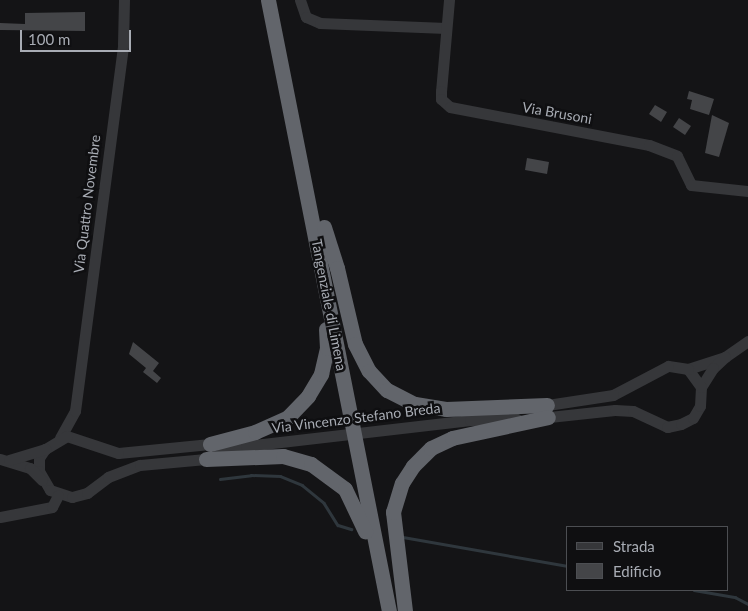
<!DOCTYPE html>
<style>
body{margin:0}
#map{position:relative;width:748px;height:611px;overflow:hidden;background:#141416;font-family:Lato,sans-serif}
div>[style]{position:absolute}
.stream>*{height:2.5px;margin:-1.25px;padding:0 1.25px;transform-origin:1.25px;border-radius:1.25px;background:#2f373d}
.building>*{inset:0;background:#444548}
.minor>*{height:11px;margin:-5.5px;padding:0 5.5px;transform-origin:5.5px;border-radius:5.5px;background:#36373a}
.highway>*{height:15px;margin:-7.5px;padding:0 7.5px;transform-origin:7.5px;border-radius:7.5px;background:#62656b}
span{translate:-50% -50%;white-space:nowrap;text-align:center;line-height:1.15;-webkit-text-stroke:5px #0f0f11;paint-order:stroke}
.street-label{font-size:14px;color:#a8acb4}
.legend{position:absolute;left:566px;top:526px;width:162px;height:65px;box-sizing:border-box;background:#0f0f11;border:1px solid #4c4e52;margin:0;padding:6px 9px;list-style:none;font-size:15px;color:#a8acb4}
.legend li{display:flex;align-items:center;gap:10px;height:25px}
.legend b{width:25px;border:1px solid #4c4e52}
.scale{position:absolute;left:20px;top:30px;width:111px;height:22px;box-sizing:border-box;border:2px solid #a8acb4;border-top:0;padding-left:6px;font-size:15px;line-height:18px;white-space:nowrap;color:#a8acb4;-webkit-text-stroke:4px #0f0f11;paint-order:stroke}
</style>
<div id="map">
<div class="stream">
<div style="left:220px;top:479px;width:31px;rotate:-7deg"></div>
<div style="left:251px;top:475px;width:29px;rotate:2deg"></div>
<div style="left:280px;top:476px;width:24px;rotate:22deg"></div>
<div style="left:302px;top:485px;width:28px;rotate:39deg"></div>
<div style="left:324px;top:503px;width:26px;rotate:58deg"></div>
<div style="left:338px;top:525px;width:14px;rotate:17deg"></div>
<div style="left:403px;top:537px;width:167px;rotate:10deg"></div>
<div style="left:694px;top:590px;width:42px;rotate:9.7deg"></div>
<div style="left:735px;top:597px;width:15px;rotate:28deg"></div>
</div>
<div class="building">
<div style="clip-path:polygon(85px 12px,85px 31px,0 30px,0 23px,25px 24px,25px 13px)"></div>
<div style="clip-path:polygon(689px 91px,714px 99px,709px 115px,690px 109px,692px 100px,687px 99px)"></div>
<div style="clip-path:polygon(655px 105px,667px 112px,661px 122px,649px 114px)"></div>
<div style="clip-path:polygon(712px 115px,729px 123px,719px 157px,705px 153px)"></div>
<div style="clip-path:polygon(679px 118px,691px 126px,685px 135px,673px 127px)"></div>
<div style="clip-path:polygon(527px 158px,549px 162px,547px 174px,525px 170px)"></div>
<div style="clip-path:polygon(133px 342px,159px 363px,153px 371px,161px 378px,157px 383px,143px 372px,146px 368px,129px 354px)"></div>
</div>
<div class="minor">
<div style="left:300px;top:0;width:18px;rotate:71deg"></div>
<div style="left:306px;top:17px;width:15px;rotate:23deg"></div>
<div style="left:320px;top:23px;width:126px;rotate:2.3deg"></div>
<div style="left:449px;top:0;width:91px;rotate:95deg"></div>
<div style="left:441px;top:91px;width:8px;rotate:90deg"></div>
<div style="left:441px;top:99px;width:12px;rotate:42deg"></div>
<div style="left:450px;top:107px;width:203px;rotate:10.8deg"></div>
<div style="left:649px;top:145px;width:30px;rotate:21deg"></div>
<div style="left:677px;top:156px;width:32px;rotate:64deg"></div>
<div style="left:691px;top:185px;width:57px;rotate:6deg"></div>
<div style="left:725px;top:357px;width:28px;rotate:-35deg"></div>
<div style="left:688px;top:369px;width:39px;rotate:-18deg"></div>
<div style="left:725px;top:357px;width:16px;rotate:137deg"></div>
<div style="left:713px;top:368px;width:22px;rotate:122deg"></div>
<div style="left:540px;top:418px;width:75px;rotate:-6.1deg"></div>
<div style="left:615px;top:410px;width:18px;rotate:3deg"></div>
<div style="left:633px;top:411px;width:38px;rotate:25deg"></div>
<div style="left:667px;top:427px;width:14px;rotate:-12deg"></div>
<div style="left:681px;top:424px;width:13px;rotate:-27deg"></div>
<div style="left:693px;top:418px;width:14px;rotate:-60deg"></div>
<div style="left:700px;top:406px;width:19px;rotate:-87deg"></div>
<div style="left:701px;top:387px;width:22px;rotate:-126deg"></div>
<div style="left:688px;top:369px;width:20px;rotate:-171deg"></div>
<div style="left:668px;top:366px;width:62px;rotate:152.2deg"></div>
<div style="left:613px;top:395px;width:73px;rotate:171.3deg"></div>
<div style="left:470px;top:420px;width:44px;rotate:-10.5deg"></div>
<div style="left:60px;top:438px;width:31px;rotate:-61deg"></div>
<div style="left:75px;top:411px;width:370px;rotate:-82.5deg"></div>
<div style="left:123px;top:44px;width:44px;rotate:-88.7deg"></div>
<div style="left:246px;top:446px;width:36px;rotate:-177deg"></div>
<div style="left:210px;top:444px;width:92px;rotate:174.4deg"></div>
<div style="left:118px;top:453px;width:54px;rotate:-161.6deg"></div>
<div style="left:67px;top:436px;width:26px;rotate:149deg"></div>
<div style="left:45px;top:449px;width:11px;rotate:124deg"></div>
<div style="left:39px;top:458px;width:13px;rotate:90deg"></div>
<div style="left:39px;top:471px;width:22px;rotate:60deg"></div>
<div style="left:50px;top:490px;width:23px;rotate:18deg"></div>
<div style="left:72px;top:497px;width:16px;rotate:-15deg"></div>
<div style="left:87px;top:493px;width:26px;rotate:-37deg"></div>
<div style="left:108px;top:477px;width:34px;rotate:-21deg"></div>
<div style="left:140px;top:465px;width:66px;rotate:-5.2deg"></div>
<div style="left:206px;top:459px;width:42px;rotate:-18deg"></div>
<div style="left:246px;top:446px;width:226px;rotate:-6.6deg"></div>
<div style="left:470px;top:420px;width:47px;rotate:-1.2deg"></div>
<div style="left:0;top:459px;width:31px;rotate:17deg"></div>
<div style="left:30px;top:468px;width:17px;rotate:45deg"></div>
<div style="left:9px;top:460px;width:38px;rotate:-17deg"></div>
<div style="left:0;top:517px;width:53px;rotate:-10.9deg"></div>
<div style="left:52px;top:507px;width:13px;rotate:-63deg"></div>
</div>
<div class="highway">
<div style="left:268px;top:0;width:623px;rotate:78.8deg"></div>
<div style="left:324px;top:227px;width:43px;rotate:72.4deg"></div>
<div style="left:337px;top:268px;width:78px;rotate:76.7deg"></div>
<div style="left:355px;top:344px;width:30px;rotate:63deg"></div>
<div style="left:369px;top:371px;width:26px;rotate:47deg"></div>
<div style="left:387px;top:390px;width:31px;rotate:27deg"></div>
<div style="left:415px;top:404px;width:31px;rotate:9deg"></div>
<div style="left:446px;top:409px;width:101px;rotate:-2.3deg"></div>
<div style="left:210px;top:444px;width:47px;rotate:-14.9deg"></div>
<div style="left:255px;top:432px;width:36px;rotate:-24deg"></div>
<div style="left:288px;top:417px;width:29px;rotate:-46deg"></div>
<div style="left:308px;top:396px;width:26px;rotate:-59deg"></div>
<div style="left:321px;top:374px;width:27px;rotate:-77deg"></div>
<div style="left:327px;top:348px;width:19px;rotate:-93deg"></div>
<div style="left:206px;top:459px;width:77px;rotate:-2.2deg"></div>
<div style="left:283px;top:456px;width:29px;rotate:16deg"></div>
<div style="left:311px;top:464px;width:42px;rotate:36.3deg"></div>
<div style="left:345px;top:489px;width:47px;rotate:64.5deg"></div>
<div style="left:405px;top:611px;width:100px;rotate:-96.9deg"></div>
<div style="left:393px;top:512px;width:30px;rotate:-73deg"></div>
<div style="left:402px;top:483px;width:20px;rotate:-57deg"></div>
<div style="left:413px;top:466px;width:25px;rotate:-45deg"></div>
<div style="left:431px;top:448px;width:23px;rotate:-25deg"></div>
<div style="left:452px;top:438px;width:98px;rotate:-12.3deg"></div>
</div>
<div class="street-label">
<span style="left:557px;top:113px;rotate:10deg">Via Brusoni</span>
<span style="left:87px;top:204px;rotate:-83deg">Via Quattro Novembre</span>
<span style="left:329px;top:305px;rotate:79deg">Tangenziale di Limena</span>
<span style="left:356px;top:418px;rotate:-7deg">Via Vincenzo Stefano Breda</span>
</div>
<ul class="legend">
<li><b style="height:6px;background:#36373a"></b>Strada</li>
<li><b style="height:14px;background:#444548"></b>Edificio</li>
</ul>
<div class="scale">100 m</div>
</div>
